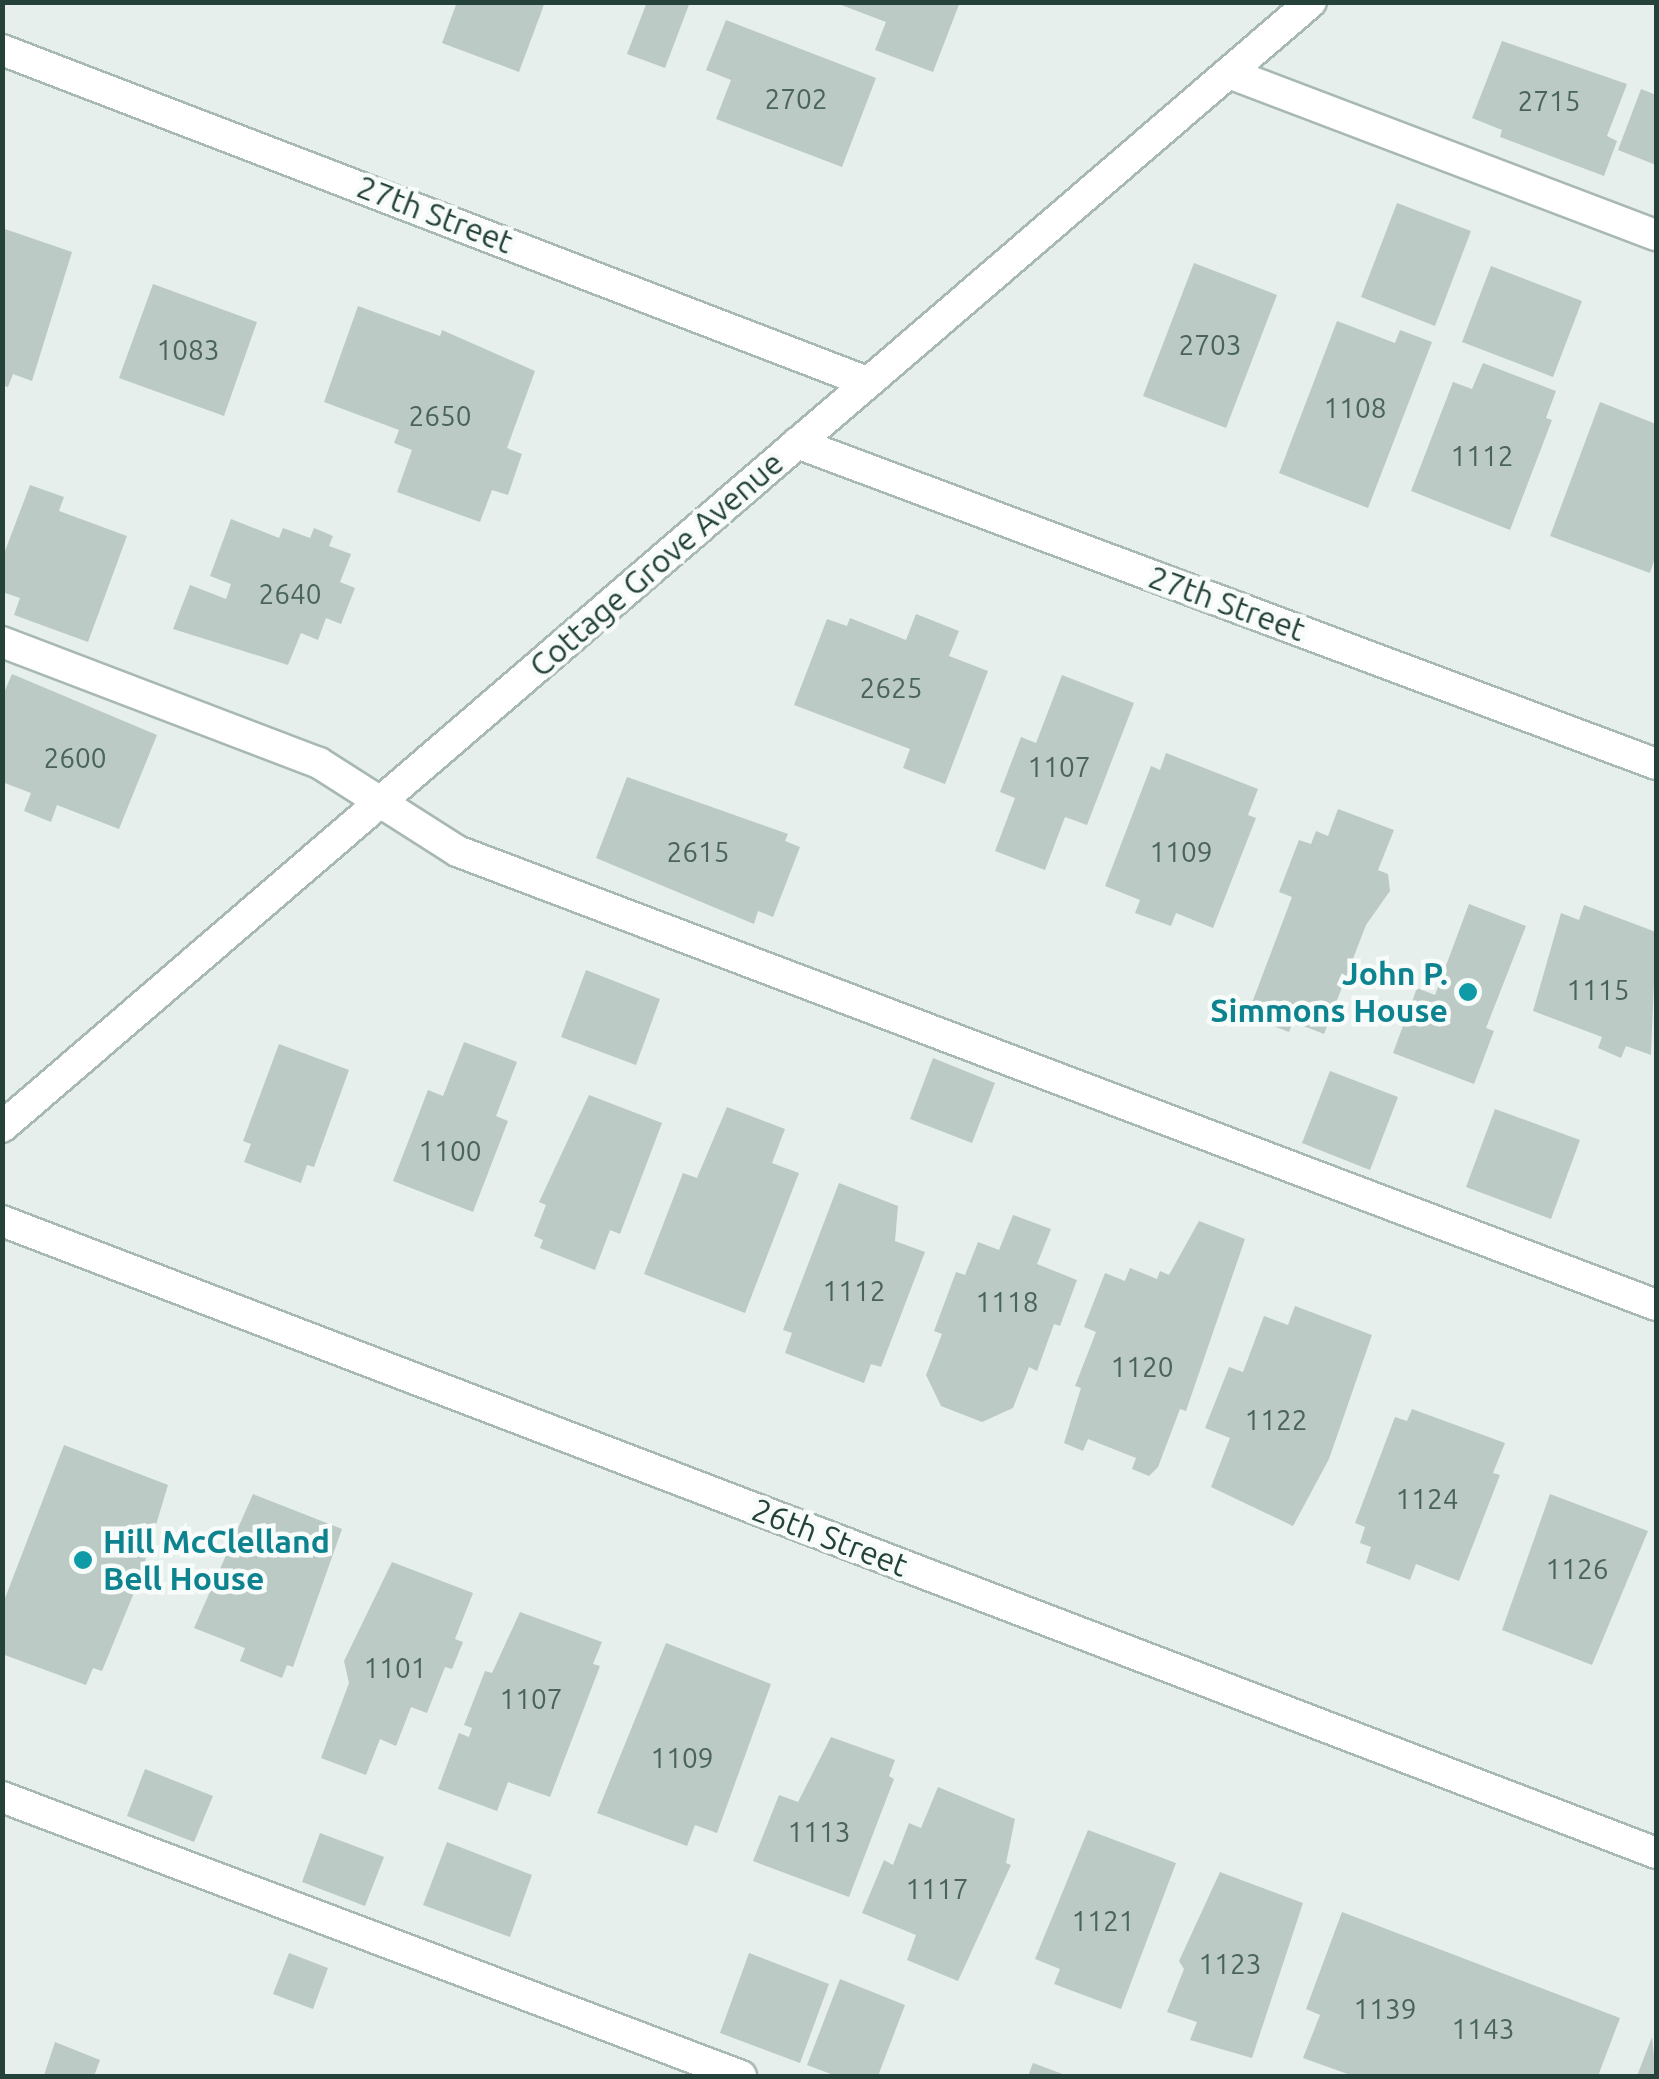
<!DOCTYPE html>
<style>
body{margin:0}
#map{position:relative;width:1659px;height:2079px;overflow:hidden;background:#e6efeb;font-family:Ubuntu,sans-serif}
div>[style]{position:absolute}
.building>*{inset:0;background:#bbcac4}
.roads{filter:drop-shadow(2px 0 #a8b8b2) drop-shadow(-2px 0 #a8b8b2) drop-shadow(0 2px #a8b8b2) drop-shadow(0 -2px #a8b8b2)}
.minor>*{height:30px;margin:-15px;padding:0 15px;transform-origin:15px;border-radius:15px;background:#fff}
.dots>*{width:28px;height:28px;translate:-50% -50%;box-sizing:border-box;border:5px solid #f7fbf9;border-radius:50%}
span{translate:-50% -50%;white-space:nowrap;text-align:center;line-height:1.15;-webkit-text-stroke:9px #f7fbf9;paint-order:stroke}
.number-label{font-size:28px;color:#4a645c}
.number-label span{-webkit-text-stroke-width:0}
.street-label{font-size:32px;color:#24423a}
.culture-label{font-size:32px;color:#0d838f;font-weight:700}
.right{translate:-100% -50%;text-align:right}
.left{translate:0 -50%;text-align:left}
.frame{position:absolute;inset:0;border:5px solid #24423a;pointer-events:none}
</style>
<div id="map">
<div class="building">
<div style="clip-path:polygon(457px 2px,545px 2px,519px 72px,442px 43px)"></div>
<div style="clip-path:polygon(647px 2px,690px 2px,665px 68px,627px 54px)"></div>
<div style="clip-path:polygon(960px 2px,933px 72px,875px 50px,886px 22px,836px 3px)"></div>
<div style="clip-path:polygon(726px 20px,876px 78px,842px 167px,716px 119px,731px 80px,706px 70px)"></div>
<div style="clip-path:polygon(1502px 41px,1627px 84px,1607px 136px,1617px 141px,1604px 176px,1500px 137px,1502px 130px,1472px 118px)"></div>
<div style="clip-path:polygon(1641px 89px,1656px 95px,1656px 165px,1618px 150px)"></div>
<div style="clip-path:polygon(1397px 203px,1471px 231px,1435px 326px,1361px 297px)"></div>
<div style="clip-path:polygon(2px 228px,72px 252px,32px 381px,13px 374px,8px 387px,2px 385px)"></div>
<div style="clip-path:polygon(1194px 263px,1277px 295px,1226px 428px,1143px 396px)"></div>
<div style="clip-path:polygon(1491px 266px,1582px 301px,1553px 377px,1462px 342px)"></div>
<div style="clip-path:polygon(153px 284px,257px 322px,224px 416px,119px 378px)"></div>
<div style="clip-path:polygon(358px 306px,440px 336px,442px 330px,535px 371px,507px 448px,522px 454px,508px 495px,492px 490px,480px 522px,397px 492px,412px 450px,394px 443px,399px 430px,324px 402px)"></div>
<div style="clip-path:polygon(1337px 321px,1395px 343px,1400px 330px,1432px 342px,1368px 508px,1279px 473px)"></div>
<div style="clip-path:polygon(1483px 363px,1556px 391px,1546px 418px,1552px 420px,1510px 530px,1411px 491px,1453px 382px,1472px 389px)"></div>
<div style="clip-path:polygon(1600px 402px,1656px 424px,1656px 555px,1650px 573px,1550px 536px)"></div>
<div style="clip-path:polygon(30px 485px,64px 497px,59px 511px,127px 536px,88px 642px,14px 615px,20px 598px,2px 592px,2px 559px)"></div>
<div style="clip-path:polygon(231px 519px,279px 538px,283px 528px,310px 538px,314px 528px,333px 536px,329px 546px,351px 554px,340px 582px,355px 588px,341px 624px,326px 618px,318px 640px,301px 633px,288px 665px,173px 629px,190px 585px,226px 599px,231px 584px,210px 576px)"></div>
<div style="clip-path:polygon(916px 614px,959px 631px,949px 656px,988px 671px,945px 784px,903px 768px,910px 749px,794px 705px,827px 619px,847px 626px,850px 618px,906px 640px)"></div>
<div style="clip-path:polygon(12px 674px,157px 735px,119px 829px,57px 805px,51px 822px,24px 811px,31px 793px,2px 782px,2px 697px)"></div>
<div style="clip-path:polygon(1062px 675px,1134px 703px,1087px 825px,1065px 817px,1045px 870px,995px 851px,1015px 798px,1000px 792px,1021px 737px,1036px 743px)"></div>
<div style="clip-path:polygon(1166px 753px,1258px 789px,1248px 815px,1256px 818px,1213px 928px,1176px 913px,1171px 926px,1135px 913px,1140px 900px,1105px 886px,1151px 766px,1160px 770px)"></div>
<div style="clip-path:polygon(627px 777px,788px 834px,785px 841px,800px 847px,773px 917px,758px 911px,754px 924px,596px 858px)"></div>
<div style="clip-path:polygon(1338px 809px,1394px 830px,1378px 870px,1388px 874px,1390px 891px,1366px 925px,1324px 1034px,1293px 1022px,1289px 1032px,1247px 1016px,1292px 897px,1279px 892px,1299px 840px,1311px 844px,1316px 831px,1328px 836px)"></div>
<div style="clip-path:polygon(1469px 904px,1526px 926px,1486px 1028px,1494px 1031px,1474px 1084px,1393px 1053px,1417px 988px,1435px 995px)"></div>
<div style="clip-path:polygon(1584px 905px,1656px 932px,1651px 1055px,1626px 1046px,1621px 1058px,1598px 1048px,1602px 1037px,1533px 1011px,1561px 913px,1579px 920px)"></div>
<div style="clip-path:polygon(586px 970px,660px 999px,636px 1065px,561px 1037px)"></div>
<div style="clip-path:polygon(464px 1042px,517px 1062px,496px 1116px,508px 1121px,473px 1212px,393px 1181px,428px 1090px,443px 1096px)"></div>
<div style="clip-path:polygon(279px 1044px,349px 1070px,314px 1167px,307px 1165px,301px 1183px,244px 1162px,251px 1144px,243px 1141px)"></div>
<div style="clip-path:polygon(933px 1058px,995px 1083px,972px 1143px,910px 1119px)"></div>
<div style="clip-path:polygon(1330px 1071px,1398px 1097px,1370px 1170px,1302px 1143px)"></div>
<div style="clip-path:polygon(589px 1095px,662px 1123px,620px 1234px,610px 1230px,595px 1270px,540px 1248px,543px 1240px,534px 1236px,546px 1205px,539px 1202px)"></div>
<div style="clip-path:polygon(727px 1107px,785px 1129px,772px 1163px,799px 1173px,745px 1313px,644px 1274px,683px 1173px,697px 1178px)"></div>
<div style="clip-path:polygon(1495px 1109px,1580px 1140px,1551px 1219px,1466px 1187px)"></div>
<div style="clip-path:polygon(839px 1183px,898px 1206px,895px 1241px,925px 1252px,881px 1367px,871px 1364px,864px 1383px,785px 1353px,792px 1333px,783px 1330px)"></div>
<div style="clip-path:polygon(1013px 1215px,1051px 1229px,1037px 1264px,1077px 1280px,1060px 1326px,1054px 1324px,1037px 1371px,1029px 1367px,1013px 1408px,982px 1422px,941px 1406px,926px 1375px,942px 1334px,934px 1331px,956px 1272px,965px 1275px,978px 1242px,999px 1250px)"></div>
<div style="clip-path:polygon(1199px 1221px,1245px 1239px,1186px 1411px,1180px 1409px,1158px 1467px,1149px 1476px,1132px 1469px,1136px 1458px,1088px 1439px,1083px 1451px,1064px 1443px,1081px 1388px,1075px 1386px,1096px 1332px,1084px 1327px,1105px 1273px,1125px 1281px,1130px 1268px,1157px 1279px,1160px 1271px,1169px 1275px)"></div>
<div style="clip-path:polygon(1295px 1306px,1372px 1335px,1329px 1459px,1293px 1526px,1211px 1487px,1230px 1438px,1205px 1428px,1229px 1367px,1243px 1372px,1264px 1316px,1288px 1325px)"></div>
<div style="clip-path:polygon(1412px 1409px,1505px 1443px,1493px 1473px,1500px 1475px,1459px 1581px,1416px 1564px,1410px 1580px,1366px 1563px,1371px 1547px,1360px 1543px,1365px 1527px,1355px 1523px,1395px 1417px,1407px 1421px)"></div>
<div style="clip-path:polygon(64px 1445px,168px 1485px,140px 1578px,102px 1671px,93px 1668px,86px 1685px,2px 1654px,2px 1606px)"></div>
<div style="clip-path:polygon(253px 1494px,342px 1529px,293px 1667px,287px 1665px,282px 1678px,240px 1661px,245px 1648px,194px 1628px)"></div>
<div style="clip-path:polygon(1550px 1494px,1648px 1531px,1592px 1665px,1502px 1630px)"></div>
<div style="clip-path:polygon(392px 1562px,473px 1593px,455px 1639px,463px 1642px,452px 1669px,445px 1667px,427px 1713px,411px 1707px,396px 1746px,380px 1739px,366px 1775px,321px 1758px,349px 1683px,344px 1661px)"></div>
<div style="clip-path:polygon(520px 1612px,602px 1642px,593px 1664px,600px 1666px,550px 1797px,508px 1782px,497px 1811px,438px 1789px,459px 1733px,469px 1737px,472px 1728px,464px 1725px,485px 1671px,492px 1673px)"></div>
<div style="clip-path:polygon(666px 1643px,771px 1684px,717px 1833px,695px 1825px,687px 1846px,597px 1813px)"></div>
<div style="clip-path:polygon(831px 1737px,895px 1760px,889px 1776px,894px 1779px,849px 1897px,753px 1861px,779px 1795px,798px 1802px)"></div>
<div style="clip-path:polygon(145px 1769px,213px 1796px,194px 1842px,127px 1816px)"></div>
<div style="clip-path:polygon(938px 1787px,1015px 1819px,1006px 1863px,1011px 1865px,958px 1981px,907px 1960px,916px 1935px,862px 1913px,884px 1860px,893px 1865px,909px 1823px,921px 1828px)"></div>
<div style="clip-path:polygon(1088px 1830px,1176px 1863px,1121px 2009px,1054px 1984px,1060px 1969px,1035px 1959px)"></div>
<div style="clip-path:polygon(320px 1833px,384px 1857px,365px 1906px,302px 1882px)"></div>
<div style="clip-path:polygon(447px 1842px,532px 1875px,510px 1937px,423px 1905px)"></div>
<div style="clip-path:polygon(1220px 1872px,1303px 1903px,1252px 2058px,1190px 2040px,1197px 2022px,1167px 2012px,1184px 1969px,1179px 1961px)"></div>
<div style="clip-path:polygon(1342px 1912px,1620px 2018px,1598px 2076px,1353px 2076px,1303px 2058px,1320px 2015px,1306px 2009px)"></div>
<div style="clip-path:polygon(289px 1953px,328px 1968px,313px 2009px,273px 1994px)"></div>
<div style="clip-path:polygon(749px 1953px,829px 1984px,800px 2063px,720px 2033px)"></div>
<div style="clip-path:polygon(840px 1979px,905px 2005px,878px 2076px,836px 2076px,807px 2065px)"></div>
<div style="clip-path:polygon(1652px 2037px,1656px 2076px,1637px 2076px)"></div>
<div style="clip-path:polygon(55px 2042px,100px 2060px,94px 2076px,33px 2076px,44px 2075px)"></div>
<div style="clip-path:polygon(1033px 2063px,1068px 2076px,1028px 2076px)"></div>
</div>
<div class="roads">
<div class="minor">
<div style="left:2px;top:50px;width:927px;rotate:21deg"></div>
<div style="left:1229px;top:73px;width:457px;rotate:20.8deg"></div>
<div style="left:797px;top:443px;width:917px;rotate:20.49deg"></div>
<div style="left:2px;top:642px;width:339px;rotate:20.9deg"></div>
<div style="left:319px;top:763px;width:164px;rotate:32.5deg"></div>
<div style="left:457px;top:851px;width:1282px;rotate:20.74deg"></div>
<div style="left:2px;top:1127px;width:1726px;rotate:-40.68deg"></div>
<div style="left:2px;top:1221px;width:1771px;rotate:20.91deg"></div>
<div style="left:2px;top:1797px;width:790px;rotate:20.68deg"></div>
</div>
</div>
<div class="dots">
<div style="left:1468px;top:992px;background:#0f9aa8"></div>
<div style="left:83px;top:1560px;background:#0f9aa8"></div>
</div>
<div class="number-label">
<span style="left:796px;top:99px">2702</span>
<span style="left:1549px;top:101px">2715</span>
<span style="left:1210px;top:345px">2703</span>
<span style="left:188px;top:350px">1083</span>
<span style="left:1355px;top:408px">1108</span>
<span style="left:440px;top:416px">2650</span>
<span style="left:1482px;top:456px">1112</span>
<span style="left:290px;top:594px">2640</span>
<span style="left:891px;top:688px">2625</span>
<span style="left:75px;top:758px">2600</span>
<span style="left:1059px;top:767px">1107</span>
<span style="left:698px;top:852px">2615</span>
<span style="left:1181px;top:852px">1109</span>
<span style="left:1598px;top:990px">1115</span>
<span style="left:450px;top:1151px">1100</span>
<span style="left:854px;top:1291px">1112</span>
<span style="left:1007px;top:1302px">1118</span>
<span style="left:1142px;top:1367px">1120</span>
<span style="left:1276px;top:1420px">1122</span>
<span style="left:1427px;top:1499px">1124</span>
<span style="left:1577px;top:1569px">1126</span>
<span style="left:395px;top:1668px">1101</span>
<span style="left:531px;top:1699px">1107</span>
<span style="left:682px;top:1758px">1109</span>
<span style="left:819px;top:1832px">1113</span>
<span style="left:937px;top:1889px">1117</span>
<span style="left:1103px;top:1921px">1121</span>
<span style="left:1230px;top:1964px">1123</span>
<span style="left:1385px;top:2009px">1139</span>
<span style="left:1483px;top:2029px">1143</span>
</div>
<div class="street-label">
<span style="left:435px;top:214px;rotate:21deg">27th Street</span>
<span style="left:656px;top:564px;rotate:-41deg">Cottage Grove Avenue</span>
<span style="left:1227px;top:603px;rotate:20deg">27th Street</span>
<span style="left:830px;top:1537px;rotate:21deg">26th Street</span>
</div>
<div class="culture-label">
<span class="right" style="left:1448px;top:992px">John P.<br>Simmons House</span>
<span class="left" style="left:103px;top:1560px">Hill McClelland<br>Bell House</span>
</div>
<div class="frame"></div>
</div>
